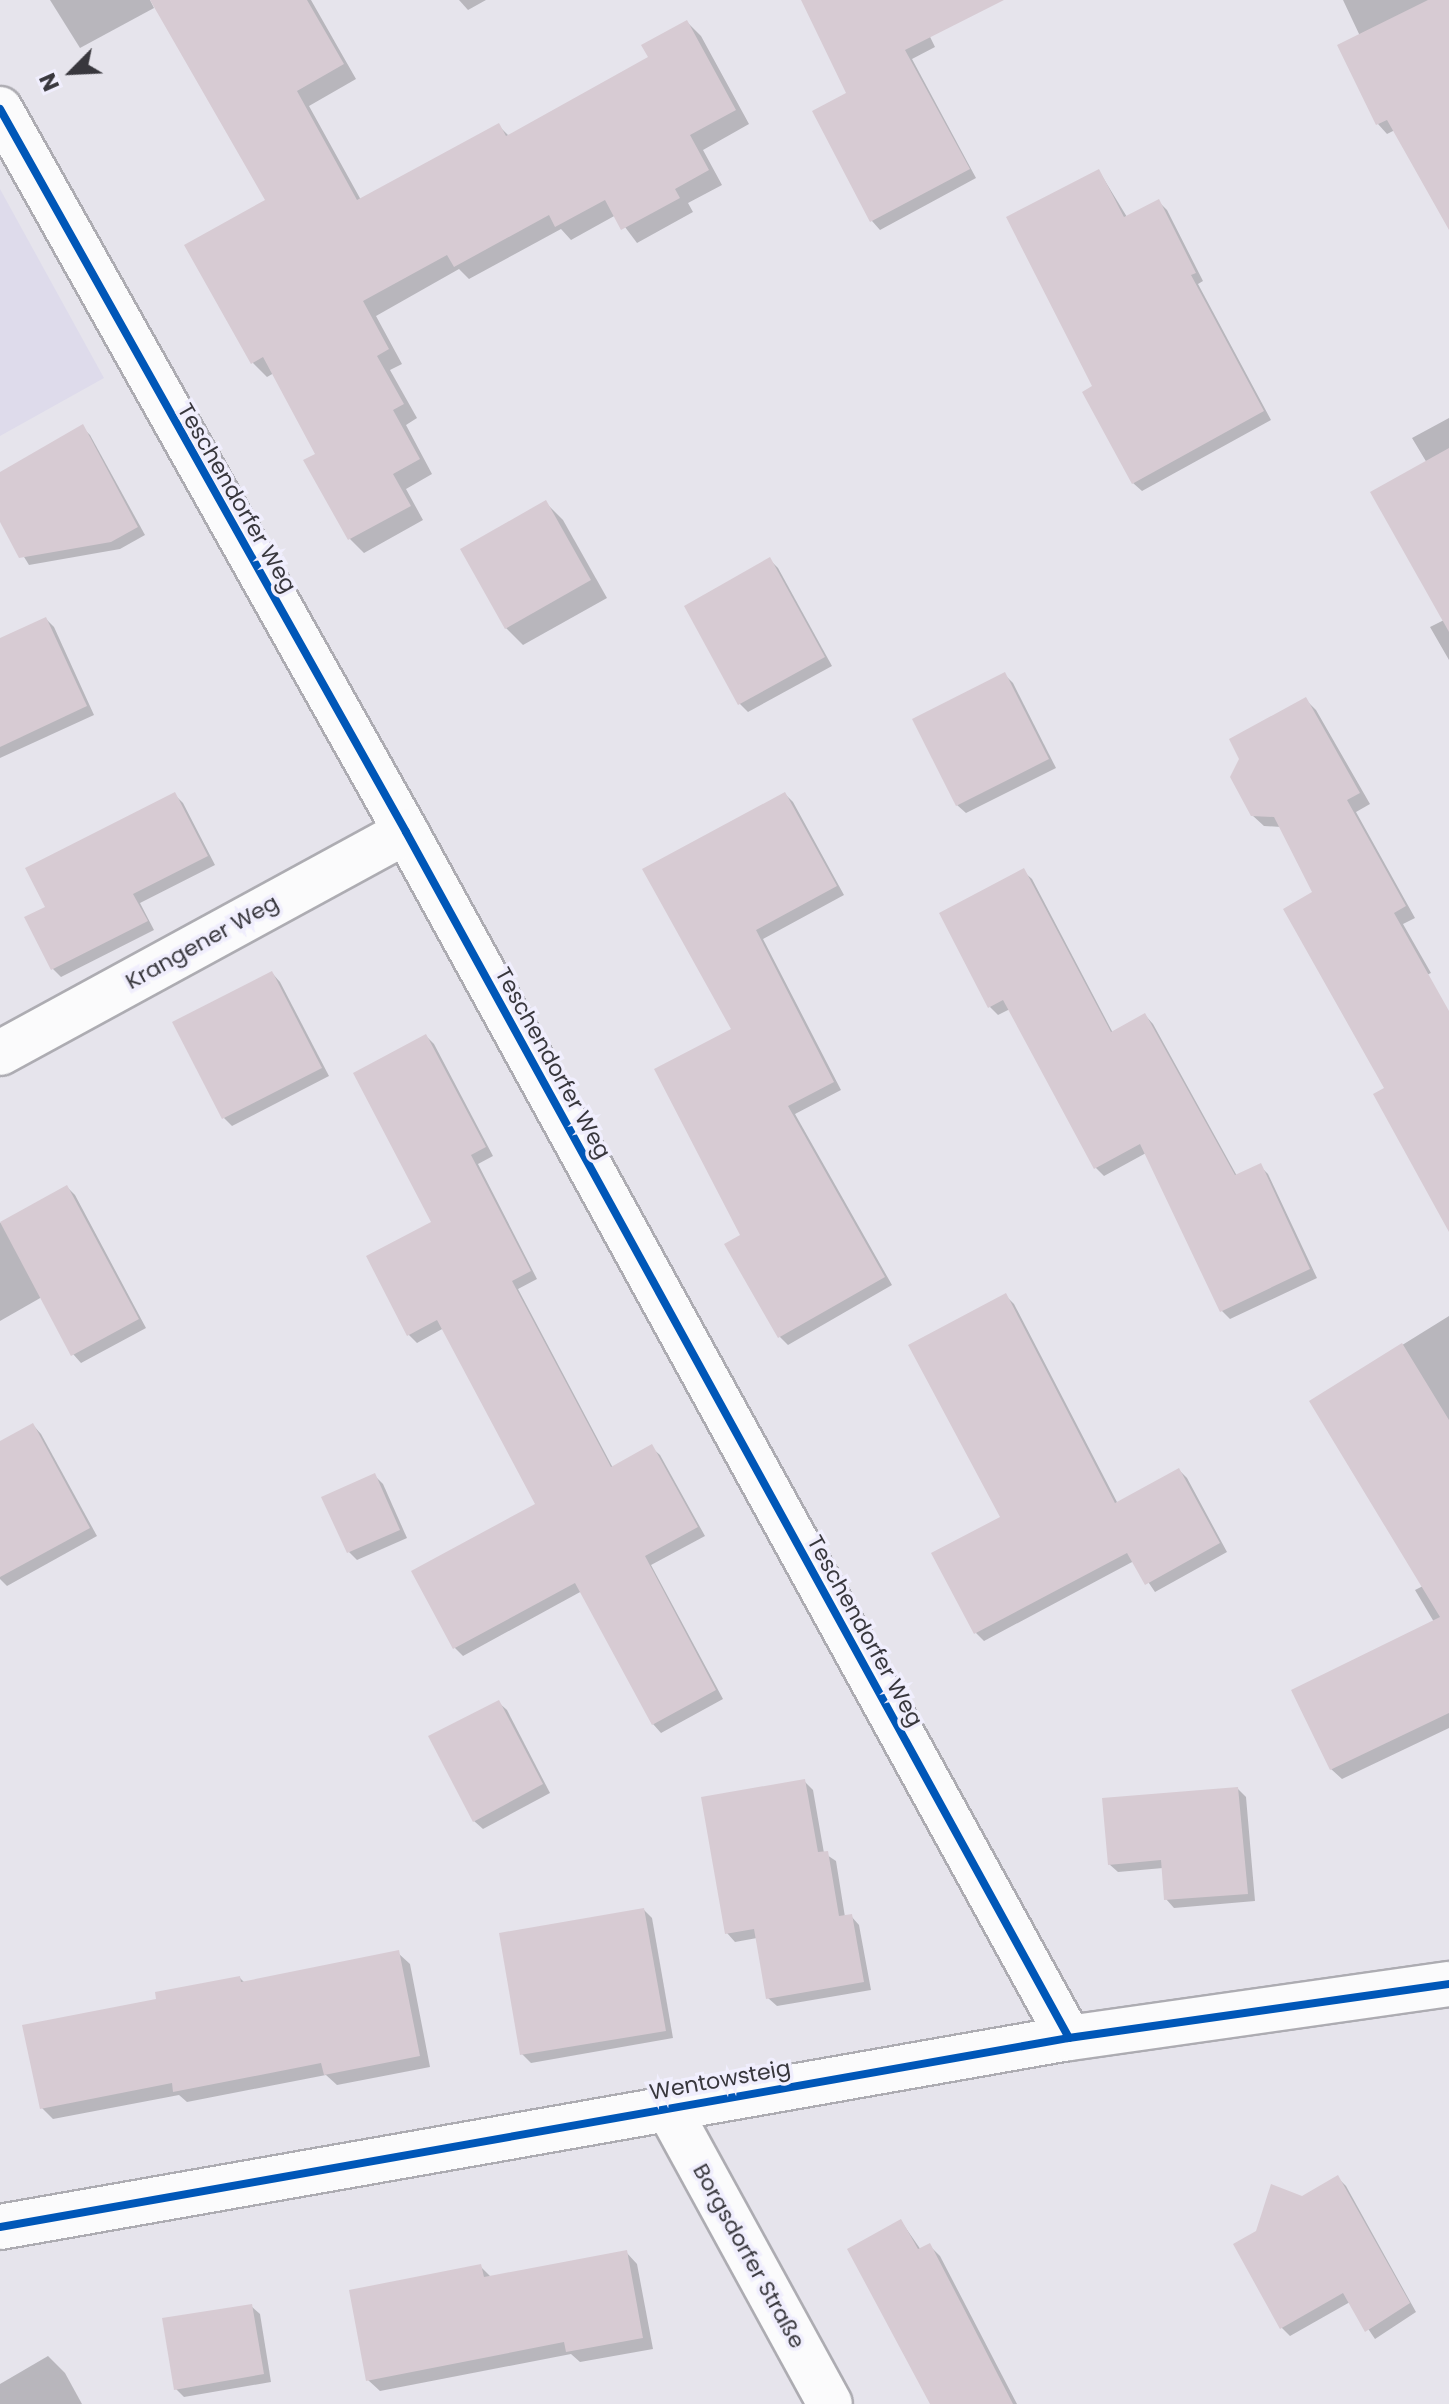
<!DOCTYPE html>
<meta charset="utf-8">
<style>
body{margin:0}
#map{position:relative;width:1449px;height:2404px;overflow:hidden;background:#e6e4ec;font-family:Poppins,sans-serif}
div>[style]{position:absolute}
.built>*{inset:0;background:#dedbeb}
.shadow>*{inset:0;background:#0003}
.building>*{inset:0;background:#d7cbd3}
.roads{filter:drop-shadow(2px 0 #adacb2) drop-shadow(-2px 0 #adacb2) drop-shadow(0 2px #adacb2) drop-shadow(0 -2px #adacb2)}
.minor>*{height:44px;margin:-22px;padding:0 22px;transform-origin:22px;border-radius:22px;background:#fbfbfc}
.cycleway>*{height:8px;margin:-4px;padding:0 4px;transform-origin:4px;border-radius:4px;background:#0057b8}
span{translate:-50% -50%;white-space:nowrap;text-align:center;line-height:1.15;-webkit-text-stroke:7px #f0eefd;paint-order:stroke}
.street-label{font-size:22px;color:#38373d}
.north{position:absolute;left:32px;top:32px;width:80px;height:80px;-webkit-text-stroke:6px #f0eefd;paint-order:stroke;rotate:246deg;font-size:22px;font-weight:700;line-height:32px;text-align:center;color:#38373d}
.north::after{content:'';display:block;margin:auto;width:28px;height:36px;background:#38373d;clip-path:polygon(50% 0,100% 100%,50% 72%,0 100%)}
</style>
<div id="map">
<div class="built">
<div style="clip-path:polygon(0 189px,104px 378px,0 436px)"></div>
</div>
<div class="shadow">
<div style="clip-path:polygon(50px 0,150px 0,154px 8px,80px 48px)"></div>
<div style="clip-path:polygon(260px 0,311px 0,356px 79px,309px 106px,361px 200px,498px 125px,510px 137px,650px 58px,687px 22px,701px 36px,749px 124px,703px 150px,722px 185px,688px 203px,693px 212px,637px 243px,616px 215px,571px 240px,561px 229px,469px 279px,459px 269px,376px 316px,402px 364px,390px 370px,417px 418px,406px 425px,432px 474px,406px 489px,423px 520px,364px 553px,350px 539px,306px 461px,318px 454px,274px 373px,267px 377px,253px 363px,268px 201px)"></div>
<div style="clip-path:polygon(459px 0,486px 0,468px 10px)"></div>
<div style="clip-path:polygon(803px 0,912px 0,935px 47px,912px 59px,976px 178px,880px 230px,872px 221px,815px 112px,848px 94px)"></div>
<div style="clip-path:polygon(1343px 0,1449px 0,1449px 225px,1395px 130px,1387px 134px,1378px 124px,1360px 36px)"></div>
<div style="clip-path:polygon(1099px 171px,1127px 217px,1158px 201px,1167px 210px,1203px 281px,1198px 284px,1271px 420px,1142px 491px,1133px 483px,1095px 387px)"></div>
<div style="clip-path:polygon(1449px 418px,1449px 660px,1430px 627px,1444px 620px,1427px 463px,1412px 438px)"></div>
<div style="clip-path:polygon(82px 427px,90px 435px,145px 535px,120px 549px,29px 565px,0 518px,0 474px)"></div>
<div style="clip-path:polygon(546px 503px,563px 520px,607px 598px,523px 645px,506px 628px)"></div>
<div style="clip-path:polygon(770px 560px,778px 568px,832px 666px,748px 712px,740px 704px,686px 606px)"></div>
<div style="clip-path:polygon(46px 619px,54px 627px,94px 715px,0 758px,0 640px)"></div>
<div style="clip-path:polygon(1005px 675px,1013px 683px,1056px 768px,966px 813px,957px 805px)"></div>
<div style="clip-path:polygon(1305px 699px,1316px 710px,1370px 804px,1356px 812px,1415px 918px,1403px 924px,1431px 973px,1424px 976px,1449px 1022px,1449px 1173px,1387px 1089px,1315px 893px,1281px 827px,1264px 826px,1252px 815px)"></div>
<div style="clip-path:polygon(785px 794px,793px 802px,844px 895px,763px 939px,841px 1090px,795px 1114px,892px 1285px,788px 1345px,779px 1336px,742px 1236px,734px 1029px)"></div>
<div style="clip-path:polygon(175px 795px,183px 803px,215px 865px,140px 903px,154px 930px,61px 977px,53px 969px,47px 908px)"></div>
<div style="clip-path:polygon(1023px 871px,1032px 879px,1113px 1033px,1145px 1015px,1153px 1024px,1237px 1176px,1260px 1166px,1268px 1174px,1317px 1278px,1230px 1319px,1222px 1311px,1146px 1153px,1104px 1176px,1096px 1168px,1010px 1009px,998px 1015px,990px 1007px)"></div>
<div style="clip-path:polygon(272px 973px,280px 982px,329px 1076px,232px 1126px,224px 1118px)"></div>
<div style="clip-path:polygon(426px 1036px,434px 1044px,493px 1156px,478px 1164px,537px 1279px,518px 1289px,613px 1468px,651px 1447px,660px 1455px,705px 1536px,651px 1565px,723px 1699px,661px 1733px,653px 1724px,582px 1591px,463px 1656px,455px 1648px,414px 1571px,538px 1505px,444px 1328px,417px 1343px,408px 1334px,434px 1223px)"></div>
<div style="clip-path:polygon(67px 1187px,75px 1195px,146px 1328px,81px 1363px,73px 1354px,42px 1297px,0 1321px,0 1223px)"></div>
<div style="clip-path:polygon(1006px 1296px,1014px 1304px,1118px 1504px,1179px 1470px,1187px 1478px,1227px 1552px,1155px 1592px,1134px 1561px,984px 1641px,976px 1633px,1002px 1518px)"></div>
<div style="clip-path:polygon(1449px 1316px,1449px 1728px,1342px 1779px,1331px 1769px,1434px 1622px,1415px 1590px,1423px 1586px,1312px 1401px)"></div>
<div style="clip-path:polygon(33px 1425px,41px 1434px,97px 1536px,7px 1586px,0 1579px,0 1443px)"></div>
<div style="clip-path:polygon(374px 1475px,383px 1484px,407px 1538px,357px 1560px,349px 1552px)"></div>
<div style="clip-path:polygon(498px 1702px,507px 1710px,550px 1793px,483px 1829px,474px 1821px)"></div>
<div style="clip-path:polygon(805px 1782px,813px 1790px,824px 1853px,836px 1861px,845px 1917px,851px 1916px,859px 1925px,871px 1990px,777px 2006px,768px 1998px,757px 1938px,735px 1942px,727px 1933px)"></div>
<div style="clip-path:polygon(1238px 1789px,1246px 1797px,1255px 1901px,1174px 1908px,1166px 1899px,1163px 1868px,1118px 1872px,1109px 1864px)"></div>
<div style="clip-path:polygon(644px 1910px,652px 1918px,673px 2038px,531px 2063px,522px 2054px)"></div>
<div style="clip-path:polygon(398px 1953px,410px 1964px,430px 2067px,337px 2085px,326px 2075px,187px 2102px,179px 2095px,53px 2119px,42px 2108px,158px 2000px,240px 1978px,245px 1983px)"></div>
<div style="clip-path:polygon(1338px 2178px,1346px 2186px,1416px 2312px,1375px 2339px,1350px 2302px,1290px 2336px,1282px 2328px,1258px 2232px,1302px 2198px)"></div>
<div style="clip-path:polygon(901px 2221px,921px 2250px,929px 2245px,940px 2256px,1017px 2404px,931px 2404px)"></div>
<div style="clip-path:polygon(626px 2252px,637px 2264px,653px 2349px,580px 2362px,571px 2354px,380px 2391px,368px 2380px,481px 2267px,492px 2278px)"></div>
<div style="clip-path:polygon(251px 2306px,260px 2314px,271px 2382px,184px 2397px,176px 2389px)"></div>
<div style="clip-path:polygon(48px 2356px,65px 2373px,82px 2404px,0 2404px,0 2384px)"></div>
</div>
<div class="building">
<div style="clip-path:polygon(150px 0,307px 0,344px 64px,297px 91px,357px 200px,499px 123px,506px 136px,648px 57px,641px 45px,687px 20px,736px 110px,690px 135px,709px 170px,675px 189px,680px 198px,621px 230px,605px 200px,555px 227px,549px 215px,454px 267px,447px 255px,363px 301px,389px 349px,377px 356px,404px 404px,393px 410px,420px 459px,393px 474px,411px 506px,348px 540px,303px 460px,315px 454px,263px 357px,251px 364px,184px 245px,265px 200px)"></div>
<div style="clip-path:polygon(801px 0,1004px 0,905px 50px,970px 169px,870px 222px,812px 111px,846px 93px)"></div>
<div style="clip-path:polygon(1428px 0,1449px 0,1449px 230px,1387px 120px,1376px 125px,1337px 45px)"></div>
<div style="clip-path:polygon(1099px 169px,1124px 217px,1159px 199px,1196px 273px,1191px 275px,1264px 411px,1132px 484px,1082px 392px,1092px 386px,1006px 217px)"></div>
<div style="clip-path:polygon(83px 424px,138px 527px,111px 542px,19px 558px,0 522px,0 472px)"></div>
<div style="clip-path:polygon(1449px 448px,1449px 632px,1370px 492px)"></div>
<div style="clip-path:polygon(546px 500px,591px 580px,505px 629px,460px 549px)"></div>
<div style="clip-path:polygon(770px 557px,825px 657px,738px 705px,684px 606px)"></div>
<div style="clip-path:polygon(46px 617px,87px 706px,0 747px,0 638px)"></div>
<div style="clip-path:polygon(1005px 672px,1049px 759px,956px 806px,912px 719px)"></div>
<div style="clip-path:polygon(1306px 697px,1360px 793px,1347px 800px,1406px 906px,1394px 913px,1449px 1011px,1449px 1232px,1373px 1094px,1384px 1088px,1283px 909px,1312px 892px,1274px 817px,1251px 816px,1230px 777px,1239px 759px,1229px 739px)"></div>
<div style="clip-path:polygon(175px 792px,208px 856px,133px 894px,148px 921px,51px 970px,24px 917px,45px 907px,25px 868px)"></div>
<div style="clip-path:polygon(785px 792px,837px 886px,756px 930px,834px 1082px,788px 1106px,885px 1277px,778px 1338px,724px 1244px,740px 1235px,654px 1069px,731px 1029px,642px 869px)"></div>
<div style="clip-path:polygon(1024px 868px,1111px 1032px,1145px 1013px,1235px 1175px,1261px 1163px,1310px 1269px,1220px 1312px,1140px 1144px,1094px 1169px,1003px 1000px,988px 1008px,939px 913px)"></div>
<div style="clip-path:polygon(272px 971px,322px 1068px,222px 1119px,172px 1022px)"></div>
<div style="clip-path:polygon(426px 1034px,486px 1147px,471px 1155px,531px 1271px,512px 1281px,611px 1467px,652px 1444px,698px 1527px,645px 1556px,716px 1690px,652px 1725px,575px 1583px,453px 1649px,411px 1571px,535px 1504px,437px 1320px,407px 1336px,366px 1256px,431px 1222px,353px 1073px)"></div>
<div style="clip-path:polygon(67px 1185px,139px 1319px,71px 1356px,0 1222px)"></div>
<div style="clip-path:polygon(1006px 1293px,1115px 1503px,1179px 1468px,1220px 1543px,1145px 1585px,1127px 1553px,974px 1634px,931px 1553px,1000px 1517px,908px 1345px)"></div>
<div style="clip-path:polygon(1402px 1343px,1449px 1420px,1449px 1713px,1330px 1770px,1291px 1690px,1440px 1617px,1309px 1401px)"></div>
<div style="clip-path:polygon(33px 1423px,90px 1528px,0 1577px,0 1441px)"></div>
<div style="clip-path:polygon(375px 1473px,400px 1530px,347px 1553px,321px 1497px)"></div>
<div style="clip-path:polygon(499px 1700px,543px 1784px,473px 1822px,428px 1736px)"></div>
<div style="clip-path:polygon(805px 1779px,818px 1852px,828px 1851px,839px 1916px,852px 1914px,864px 1982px,766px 1999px,754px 1929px,725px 1934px,701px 1797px)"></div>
<div style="clip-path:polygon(1238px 1787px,1248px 1894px,1164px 1900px,1161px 1860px,1108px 1865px,1102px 1798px)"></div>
<div style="clip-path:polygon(644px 1908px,666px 2031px,520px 2055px,499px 1933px)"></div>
<div style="clip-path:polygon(399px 1950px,420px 2056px,324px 2075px,321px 2063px,173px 2092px,172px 2083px,40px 2109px,22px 2025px,156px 1999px,155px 1992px,240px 1976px,241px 1982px)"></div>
<div style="clip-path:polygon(1338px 2175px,1410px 2303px,1365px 2332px,1343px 2293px,1280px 2329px,1233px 2244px,1256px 2231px,1271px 2184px,1302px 2196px)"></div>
<div style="clip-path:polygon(901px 2219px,918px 2249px,930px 2243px,1013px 2404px,930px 2404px,847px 2249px)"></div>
<div style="clip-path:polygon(627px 2250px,643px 2338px,566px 2352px,564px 2342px,366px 2381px,349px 2290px,481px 2264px,484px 2277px)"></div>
<div style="clip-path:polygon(252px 2304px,264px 2374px,174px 2390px,162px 2318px)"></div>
</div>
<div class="roads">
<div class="minor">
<div style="left:0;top:109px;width:829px;rotate:60.68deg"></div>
<div style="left:406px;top:832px;width:1376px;rotate:61.2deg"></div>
<div style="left:0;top:1053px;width:462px;rotate:-28.6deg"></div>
<div style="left:668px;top:2108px;width:337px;rotate:61.3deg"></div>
<div style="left:0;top:2227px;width:1086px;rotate:-10.03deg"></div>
<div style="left:1069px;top:2038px;width:384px;rotate:-8.1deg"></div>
</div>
</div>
<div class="cycleway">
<div style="left:0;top:109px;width:829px;rotate:60.68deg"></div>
<div style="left:406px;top:832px;width:1376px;rotate:61.2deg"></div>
<div style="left:0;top:2227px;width:1086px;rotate:-10.03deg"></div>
<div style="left:1069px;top:2038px;width:384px;rotate:-8.1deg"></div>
</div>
<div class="street-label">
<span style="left:237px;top:498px;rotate:60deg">Teschendorfer Weg</span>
<span style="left:202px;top:942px;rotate:-29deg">Krangener Weg</span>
<span style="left:553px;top:1063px;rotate:61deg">Teschendorfer Weg</span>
<span style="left:865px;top:1631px;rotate:61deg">Teschendorfer Weg</span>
<span style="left:720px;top:2080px;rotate:-10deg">Wentowsteig</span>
<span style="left:749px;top:2256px;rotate:61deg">Borgsdorfer Straße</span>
</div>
<div class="north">N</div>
</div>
